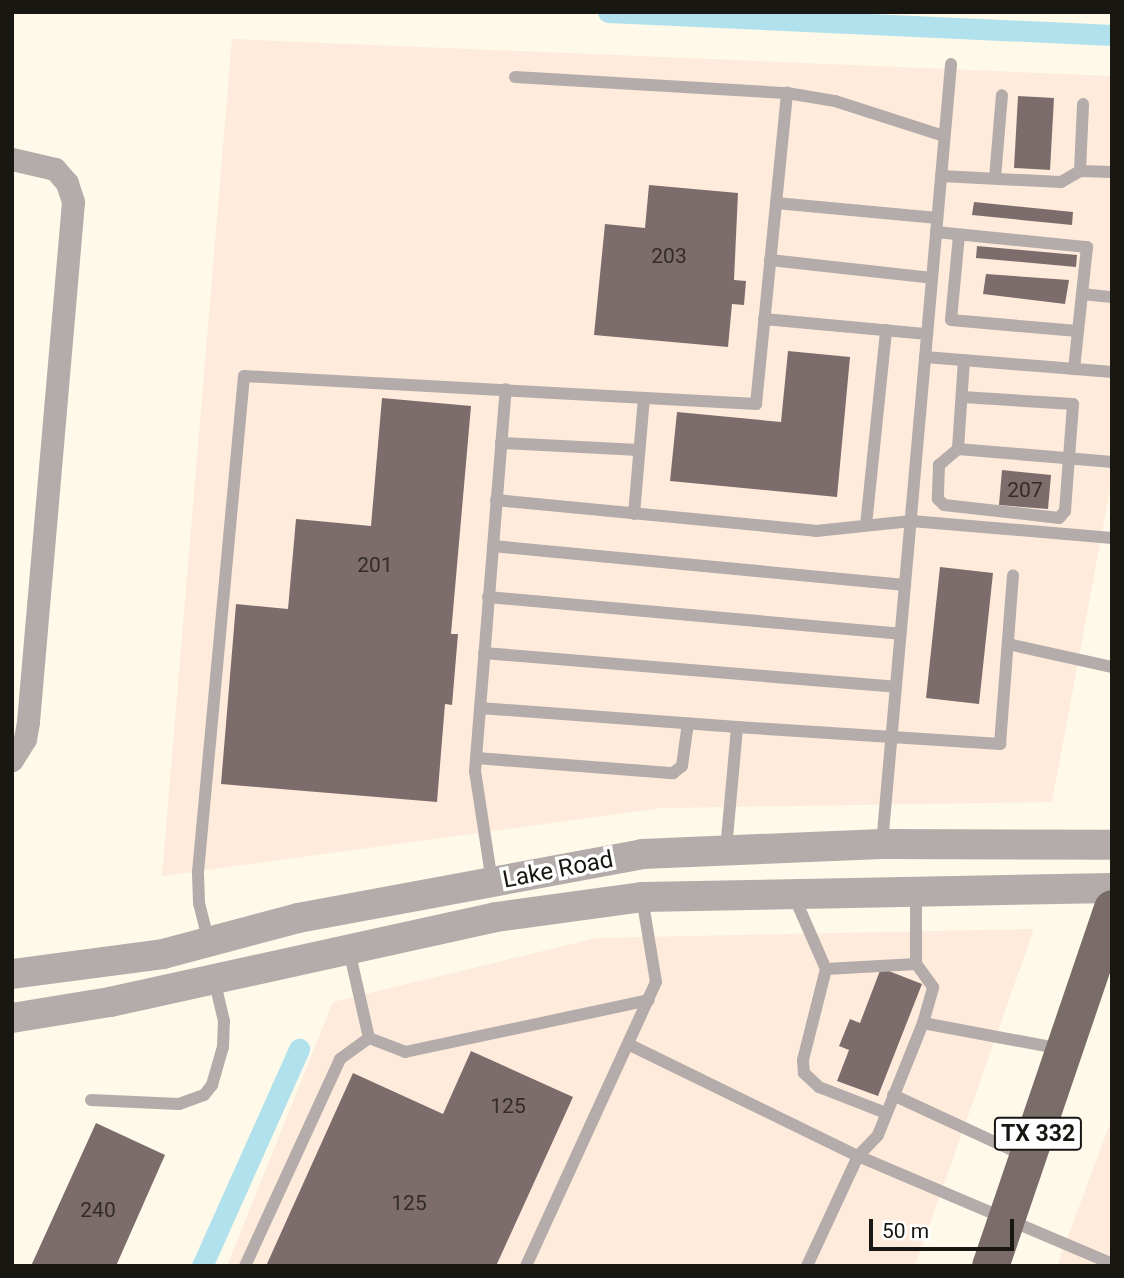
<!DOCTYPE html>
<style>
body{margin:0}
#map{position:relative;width:1124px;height:1278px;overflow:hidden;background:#fef9e9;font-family:Roboto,sans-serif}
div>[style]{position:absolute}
.commercial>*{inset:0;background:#ffebdb}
.canal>*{height:21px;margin:-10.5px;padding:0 10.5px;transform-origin:10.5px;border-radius:10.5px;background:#b0e1ed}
.building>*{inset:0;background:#7d6c6c}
.service>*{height:12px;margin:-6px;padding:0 6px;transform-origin:6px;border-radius:6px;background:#b4acaa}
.minor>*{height:23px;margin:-11.5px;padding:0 11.5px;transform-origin:11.5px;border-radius:11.5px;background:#b4acaa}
.tertiary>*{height:30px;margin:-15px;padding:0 15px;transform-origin:15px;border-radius:15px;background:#b4acaa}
.primary>*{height:37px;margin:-18.5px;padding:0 18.5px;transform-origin:18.5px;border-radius:18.5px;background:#7a6d69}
span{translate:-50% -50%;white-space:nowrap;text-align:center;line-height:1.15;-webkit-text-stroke:7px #fff;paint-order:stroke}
.number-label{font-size:21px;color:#322c28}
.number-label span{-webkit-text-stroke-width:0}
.shield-label span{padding:2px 5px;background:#fff;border:2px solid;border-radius:5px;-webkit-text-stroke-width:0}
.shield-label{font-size:23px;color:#191712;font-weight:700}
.street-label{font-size:24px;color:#191712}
.frame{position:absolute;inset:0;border:14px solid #191712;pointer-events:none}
.scale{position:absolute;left:869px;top:1219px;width:145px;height:32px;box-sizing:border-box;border:4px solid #191712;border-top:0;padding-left:9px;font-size:21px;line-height:24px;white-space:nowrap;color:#191712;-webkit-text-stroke:5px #fff;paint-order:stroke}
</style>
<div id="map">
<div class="commercial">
<div style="clip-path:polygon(232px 39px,1112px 76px,1112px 479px,1052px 802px,662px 808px,162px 876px)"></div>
<div style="clip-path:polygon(1034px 929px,915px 1266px,227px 1266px,333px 1002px,596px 938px)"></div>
<div style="clip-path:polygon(1112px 1124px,1112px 1266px,1057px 1266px,1109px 1126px)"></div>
</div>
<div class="canal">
<div style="left:608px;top:12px;width:505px;rotate:2.61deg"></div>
<div style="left:202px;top:1266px;width:238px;rotate:-65.9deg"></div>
</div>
<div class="building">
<div style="clip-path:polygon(1018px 96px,1054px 98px,1050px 170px,1014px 168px)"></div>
<div style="clip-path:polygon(649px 185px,738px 193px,734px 280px,746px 281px,744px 305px,732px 304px,728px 347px,594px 335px,605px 224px,645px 228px)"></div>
<div style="clip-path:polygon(974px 202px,1073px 212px,1072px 225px,972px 215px)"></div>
<div style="clip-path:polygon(977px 246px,1077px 255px,1076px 267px,976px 258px)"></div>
<div style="clip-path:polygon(986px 274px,1069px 280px,1065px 304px,983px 294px)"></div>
<div style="clip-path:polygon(788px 351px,850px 357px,837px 497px,670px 481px,677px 412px,781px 422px)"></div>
<div style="clip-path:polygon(382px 398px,471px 406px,451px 634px,458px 634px,452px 705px,445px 704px,437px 802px,221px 784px,236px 604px,288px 609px,296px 519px,371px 526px)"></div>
<div style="clip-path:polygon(1002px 470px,1051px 475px,1048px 509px,999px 505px)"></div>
<div style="clip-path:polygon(940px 567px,993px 573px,979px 704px,926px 698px)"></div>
<div style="clip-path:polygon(881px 968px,922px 984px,878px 1096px,837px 1081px,849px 1050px,839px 1046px,850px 1019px,860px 1023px)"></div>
<div style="clip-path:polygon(471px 1051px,573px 1097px,496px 1266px,266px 1266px,353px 1073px,443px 1114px)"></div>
<div style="clip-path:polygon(96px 1123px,165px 1155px,116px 1266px,31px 1266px)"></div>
</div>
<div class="service">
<div style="left:515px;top:77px;width:272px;rotate:3.4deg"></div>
<div style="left:787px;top:93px;width:49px;rotate:9.5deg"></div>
<div style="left:835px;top:101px;width:114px;rotate:17.8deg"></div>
<div style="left:1080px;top:171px;width:67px;rotate:-87.4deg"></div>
<div style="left:941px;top:176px;width:120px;rotate:2.9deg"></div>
<div style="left:1061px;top:182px;width:22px;rotate:-30deg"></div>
<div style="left:1080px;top:171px;width:32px;rotate:2deg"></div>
<div style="left:995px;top:178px;width:83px;rotate:-85.2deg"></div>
<div style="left:776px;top:203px;width:162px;rotate:5.3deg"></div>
<div style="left:936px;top:232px;width:152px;rotate:5.7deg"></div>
<div style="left:1087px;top:247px;width:123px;rotate:96.1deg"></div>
<div style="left:959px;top:235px;width:85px;rotate:95.4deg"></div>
<div style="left:951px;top:320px;width:127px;rotate:5deg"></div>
<div style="left:770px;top:260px;width:163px;rotate:6.3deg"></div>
<div style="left:1082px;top:294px;width:30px;rotate:6deg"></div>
<div style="left:764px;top:319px;width:164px;rotate:5.3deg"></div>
<div style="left:925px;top:357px;width:188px;rotate:4.6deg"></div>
<div style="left:964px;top:360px;width:89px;rotate:93.9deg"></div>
<div style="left:958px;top:449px;width:155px;rotate:4.8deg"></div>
<div style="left:501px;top:443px;width:138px;rotate:2.9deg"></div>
<div style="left:958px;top:449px;width:25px;rotate:140deg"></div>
<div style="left:939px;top:465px;width:34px;rotate:92deg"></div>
<div style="left:938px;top:499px;width:8px;rotate:45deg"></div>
<div style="left:944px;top:505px;width:116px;rotate:6.4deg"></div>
<div style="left:1059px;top:518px;width:9px;rotate:-49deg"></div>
<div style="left:1065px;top:511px;width:107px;rotate:-85.7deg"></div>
<div style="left:1073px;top:404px;width:111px;rotate:-176.4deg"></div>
<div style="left:496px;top:500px;width:321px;rotate:5.5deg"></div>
<div style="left:816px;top:531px;width:96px;rotate:-6deg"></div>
<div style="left:911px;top:521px;width:202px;rotate:4.8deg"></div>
<div style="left:634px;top:514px;width:116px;rotate:-85.1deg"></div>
<div style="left:866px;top:525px;width:196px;rotate:-84.1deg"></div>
<div style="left:493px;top:546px;width:414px;rotate:5.4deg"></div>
<div style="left:488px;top:597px;width:414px;rotate:5.1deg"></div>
<div style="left:1008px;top:644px;width:107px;rotate:12.5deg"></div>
<div style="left:484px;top:653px;width:413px;rotate:4.7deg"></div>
<div style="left:480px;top:708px;width:258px;rotate:4.2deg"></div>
<div style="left:476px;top:758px;width:198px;rotate:4.4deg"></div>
<div style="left:673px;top:773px;width:11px;rotate:-38deg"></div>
<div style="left:682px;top:766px;width:43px;rotate:-82.1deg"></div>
<div style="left:882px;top:844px;width:783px;rotate:-84.94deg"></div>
<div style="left:726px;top:849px;width:122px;rotate:-84.8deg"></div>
<div style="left:737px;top:727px;width:264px;rotate:3.7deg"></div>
<div style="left:1000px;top:744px;width:169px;rotate:-85.6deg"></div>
<div style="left:492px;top:882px;width:112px;rotate:-98.7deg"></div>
<div style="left:475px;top:771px;width:383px;rotate:-85.4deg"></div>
<div style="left:793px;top:894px;width:82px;rotate:66.3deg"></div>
<div style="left:826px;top:969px;width:90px;rotate:-3.2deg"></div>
<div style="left:916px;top:964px;width:72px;rotate:-90deg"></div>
<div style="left:208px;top:939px;width:37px;rotate:-104deg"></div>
<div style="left:199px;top:903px;width:31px;rotate:-92deg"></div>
<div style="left:198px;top:872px;width:498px;rotate:-84.7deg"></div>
<div style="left:244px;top:376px;width:513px;rotate:3.13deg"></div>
<div style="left:756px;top:404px;width:313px;rotate:-84.3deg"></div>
<div style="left:349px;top:950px;width:90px;rotate:77.2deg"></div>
<div style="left:369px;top:1038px;width:39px;rotate:21deg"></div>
<div style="left:405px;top:1052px;width:249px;rotate:-12deg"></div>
<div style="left:826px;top:969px;width:94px;rotate:104.2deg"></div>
<div style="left:803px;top:1060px;width:13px;rotate:86deg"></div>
<div style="left:804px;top:1073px;width:21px;rotate:43deg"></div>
<div style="left:819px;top:1087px;width:72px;rotate:21.2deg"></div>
<div style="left:923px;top:1023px;width:141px;rotate:10.6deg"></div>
<div style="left:630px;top:1045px;width:254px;rotate:26deg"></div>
<div style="left:858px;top:1156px;width:276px;rotate:23deg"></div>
<div style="left:893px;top:1095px;width:143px;rotate:24.8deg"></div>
<div style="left:91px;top:1100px;width:88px;rotate:2.6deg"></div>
<div style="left:179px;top:1104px;width:27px;rotate:-20deg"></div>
<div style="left:204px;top:1095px;width:13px;rotate:-51deg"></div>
<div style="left:212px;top:1085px;width:40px;rotate:-74deg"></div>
<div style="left:223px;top:1047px;width:26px;rotate:-88deg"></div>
<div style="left:224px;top:1021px;width:43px;rotate:-103.4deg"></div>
<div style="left:245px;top:1266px;width:228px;rotate:-65.3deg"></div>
<div style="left:340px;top:1059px;width:36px;rotate:-36deg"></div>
<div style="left:526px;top:1266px;width:312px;rotate:-65.4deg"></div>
<div style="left:656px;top:982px;width:86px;rotate:-99.4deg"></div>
<div style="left:807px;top:1266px;width:121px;rotate:-65.1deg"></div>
<div style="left:858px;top:1156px;width:29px;rotate:-46deg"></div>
<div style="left:878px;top:1135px;width:121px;rotate:-68.1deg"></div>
<div style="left:923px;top:1023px;width:37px;rotate:-74deg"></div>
<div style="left:933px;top:987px;width:29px;rotate:-126deg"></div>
</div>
<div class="minor">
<div style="left:12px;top:159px;width:44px;rotate:13.1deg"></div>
<div style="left:55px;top:169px;width:18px;rotate:49deg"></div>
<div style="left:67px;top:183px;width:20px;rotate:72deg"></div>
<div style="left:73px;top:202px;width:522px;rotate:94.95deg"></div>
<div style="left:28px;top:722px;width:17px;rotate:100deg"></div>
<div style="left:25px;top:739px;width:25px;rotate:122deg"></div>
</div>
<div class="tertiary">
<div style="left:12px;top:974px;width:152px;rotate:-7.5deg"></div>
<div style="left:163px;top:954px;width:140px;rotate:-14.9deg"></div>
<div style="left:298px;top:918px;width:350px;rotate:-10.5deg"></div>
<div style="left:642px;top:854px;width:240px;rotate:-2.4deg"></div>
<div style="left:882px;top:844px;width:230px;rotate:0.2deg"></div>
<div style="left:12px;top:1018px;width:99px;rotate:-9.3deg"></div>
<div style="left:110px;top:1002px;width:395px;rotate:-12.4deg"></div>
<div style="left:496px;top:917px;width:147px;rotate:-7.8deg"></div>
<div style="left:642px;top:897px;width:470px;rotate:-1.1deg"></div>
</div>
<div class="primary">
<div style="left:990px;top:1266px;width:378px;rotate:-71.2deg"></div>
</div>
<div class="number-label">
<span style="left:669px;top:256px">203</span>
<span style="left:1025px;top:490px">207</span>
<span style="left:375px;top:565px">201</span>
<span style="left:508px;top:1106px">125</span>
<span style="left:409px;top:1203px">125</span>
<span style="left:98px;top:1210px">240</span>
</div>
<div class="shield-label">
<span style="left:1038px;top:1134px">TX 332</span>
</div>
<div class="street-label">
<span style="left:558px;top:870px;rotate:-11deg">Lake Road</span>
</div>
<div class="frame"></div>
<div class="scale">50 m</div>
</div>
